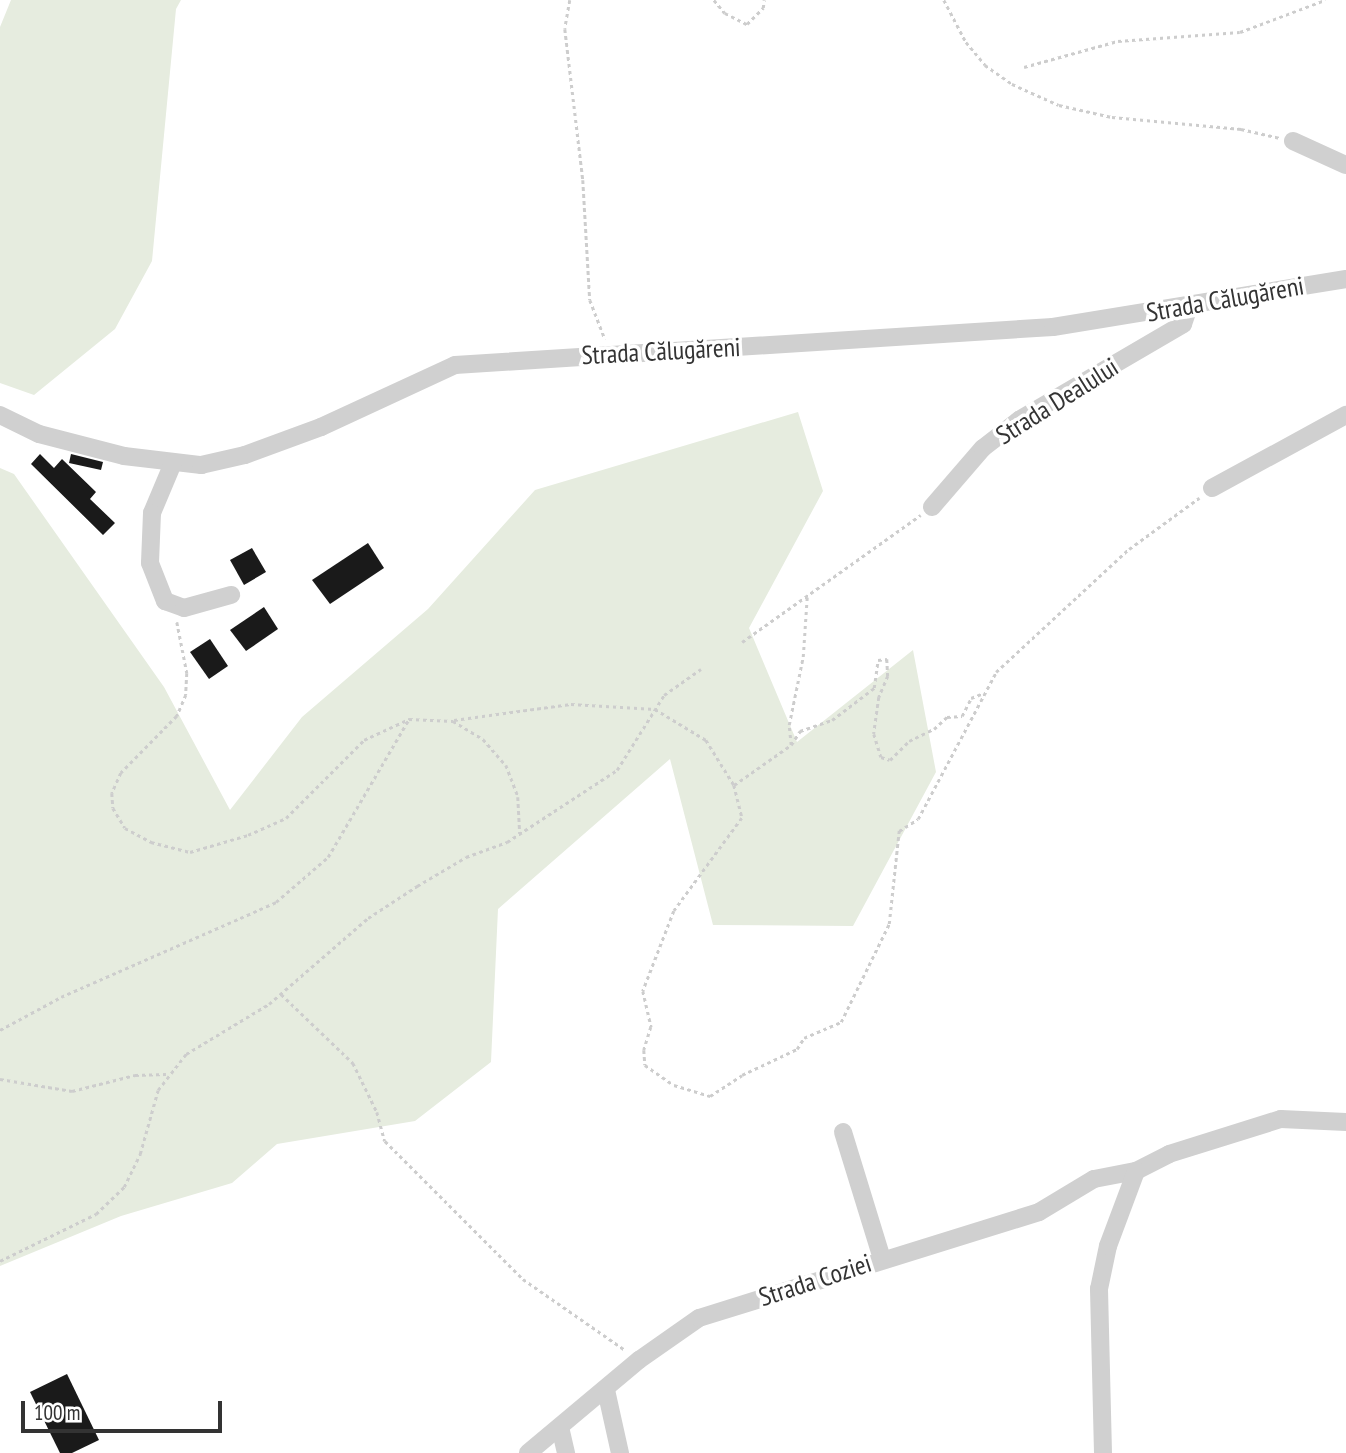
<!DOCTYPE html>
<meta charset="utf-8">
<style>
body{margin:0}
#map{position:relative;width:1346px;height:1453px;overflow:hidden;background:#fff;font-family:"PT Sans Narrow",sans-serif}
div>[style]{position:absolute}
.green>*{inset:0;background:#e6ecdf}
.building>*{inset:0;background:#1a1a1a}
.path>*{height:2.5px;margin-top:-1.25px;transform-origin:0;background:repeating-linear-gradient(90deg,#cdcdcd 0 3.5px,transparent 0 7px)}
.minor>*{height:18px;margin:-9px;padding:0 9px;transform-origin:9px;border-radius:9px;background:#d0d0d0}
span{translate:-50% -50%;white-space:nowrap;text-align:center;line-height:1.15;-webkit-text-stroke:7px #fff;paint-order:stroke}
.street-label{font-size:26px;color:#333}
.scale{position:absolute;left:21px;top:1401px;width:201px;height:32px;box-sizing:border-box;border:4px solid #333;border-top:0;padding-left:9px;font-size:21px;line-height:24px;white-space:nowrap;color:#333;-webkit-text-stroke:5px #fff;paint-order:stroke}
</style>
<div id="map">
<div class="green">
<div style="clip-path:polygon(11px 0,181px 0,176px 9px,152px 261px,115px 329px,34px 395px,0 383px,0 27px)"></div>
<div style="clip-path:polygon(798px 412px,823px 491px,749px 628px,797px 742px,913px 650px,936px 772px,853px 926px,713px 925px,670px 759px,498px 909px,491px 1062px,415px 1121px,277px 1144px,232px 1183px,121px 1216px,0 1266px,0 468px,14px 474px,164px 687px,230px 810px,302px 717px,428px 609px,535px 490px)"></div>
</div>
<div class="building">
<div style="clip-path:polygon(40px 454px,54px 468px,62px 459px,96px 492px,90px 499px,115px 523px,103px 535px,31px 464px)"></div>
<div style="clip-path:polygon(71px 454px,103px 462px,101px 470px,69px 463px)"></div>
<div style="clip-path:polygon(368px 543px,384px 568px,330px 604px,312px 580px)"></div>
<div style="clip-path:polygon(252px 548px,266px 572px,244px 585px,230px 560px)"></div>
<div style="clip-path:polygon(264px 607px,278px 629px,246px 651px,230px 630px)"></div>
<div style="clip-path:polygon(210px 639px,228px 666px,209px 679px,190px 652px)"></div>
<div style="clip-path:polygon(67px 1374px,99px 1440px,72px 1453px,60px 1453px,30px 1392px)"></div>
</div>
<div class="path">
<div style="left:570px;top:0;width:29px;rotate:100deg"></div>
<div style="left:565px;top:29px;width:152px;rotate:83.2deg"></div>
<div style="left:583px;top:180px;width:120px;rotate:86.7deg"></div>
<div style="left:590px;top:300px;width:42px;rotate:69deg"></div>
<div style="left:714px;top:0;width:17px;rotate:50deg"></div>
<div style="left:725px;top:13px;width:25px;rotate:27deg"></div>
<div style="left:747px;top:24px;width:23px;rotate:-45deg"></div>
<div style="left:763px;top:8px;width:8px;rotate:-83deg"></div>
<div style="left:944px;top:0;width:47px;rotate:62.4deg"></div>
<div style="left:966px;top:42px;width:30px;rotate:50deg"></div>
<div style="left:985px;top:65px;width:33px;rotate:35deg"></div>
<div style="left:1012px;top:84px;width:51px;rotate:24.1deg"></div>
<div style="left:1059px;top:105px;width:54px;rotate:12.8deg"></div>
<div style="left:1112px;top:117px;width:130px;rotate:5.3deg"></div>
<div style="left:1241px;top:129px;width:39px;rotate:13deg"></div>
<div style="left:1024px;top:67px;width:98px;rotate:-15.5deg"></div>
<div style="left:1118px;top:41px;width:122px;rotate:-4.2deg"></div>
<div style="left:1240px;top:32px;width:91px;rotate:-20.6deg"></div>
<div style="left:177px;top:622px;width:52px;rotate:78.9deg"></div>
<div style="left:187px;top:673px;width:22px;rotate:93deg"></div>
<div style="left:186px;top:695px;width:23px;rotate:113deg"></div>
<div style="left:177px;top:716px;width:80px;rotate:134.5deg"></div>
<div style="left:121px;top:773px;width:22px;rotate:114deg"></div>
<div style="left:112px;top:793px;width:15px;rotate:86deg"></div>
<div style="left:113px;top:808px;width:23px;rotate:59deg"></div>
<div style="left:125px;top:828px;width:30px;rotate:28deg"></div>
<div style="left:151px;top:842px;width:40px;rotate:14.4deg"></div>
<div style="left:190px;top:852px;width:60px;rotate:-16.3deg"></div>
<div style="left:248px;top:835px;width:42px;rotate:-24.1deg"></div>
<div style="left:286px;top:818px;width:110px;rotate:-45deg"></div>
<div style="left:364px;top:740px;width:50px;rotate:-25deg"></div>
<div style="left:409px;top:719px;width:44px;rotate:2.6deg"></div>
<div style="left:453px;top:721px;width:35px;rotate:31deg"></div>
<div style="left:483px;top:739px;width:35px;rotate:49deg"></div>
<div style="left:506px;top:765px;width:34px;rotate:69deg"></div>
<div style="left:518px;top:797px;width:36px;rotate:87deg"></div>
<div style="left:742px;top:642px;width:219px;rotate:-35.4deg"></div>
<div style="left:454px;top:720px;width:118px;rotate:-7.8deg"></div>
<div style="left:571px;top:704px;width:84px;rotate:3.4deg"></div>
<div style="left:655px;top:709px;width:60px;rotate:31.3deg"></div>
<div style="left:706px;top:740px;width:53px;rotate:58.1deg"></div>
<div style="left:734px;top:785px;width:70px;rotate:-35.1deg"></div>
<div style="left:791px;top:745px;width:17px;rotate:-57deg"></div>
<div style="left:800px;top:731px;width:34px;rotate:-19deg"></div>
<div style="left:832px;top:720px;width:53px;rotate:-37.3deg"></div>
<div style="left:874px;top:688px;width:28px;rotate:-82deg"></div>
<div style="left:878px;top:660px;width:9px;rotate:-6deg"></div>
<div style="left:887px;top:659px;width:17px;rotate:87deg"></div>
<div style="left:888px;top:676px;width:23px;rotate:113deg"></div>
<div style="left:879px;top:697px;width:37px;rotate:98deg"></div>
<div style="left:874px;top:734px;width:24px;rotate:73deg"></div>
<div style="left:881px;top:757px;width:9px;rotate:18deg"></div>
<div style="left:890px;top:760px;width:27px;rotate:-45deg"></div>
<div style="left:909px;top:741px;width:28px;rotate:-26deg"></div>
<div style="left:934px;top:729px;width:18px;rotate:-43deg"></div>
<div style="left:947px;top:717px;width:15px;rotate:-4deg"></div>
<div style="left:962px;top:716px;width:20px;rotate:-63deg"></div>
<div style="left:971px;top:698px;width:14px;rotate:-21deg"></div>
<div style="left:791px;top:745px;width:20px;rotate:-96deg"></div>
<div style="left:789px;top:725px;width:69px;rotate:-78.4deg"></div>
<div style="left:803px;top:657px;width:61px;rotate:-86.2deg"></div>
<div style="left:734px;top:785px;width:34px;rotate:76deg"></div>
<div style="left:742px;top:818px;width:115px;rotate:126.2deg"></div>
<div style="left:674px;top:911px;width:86px;rotate:111.2deg"></div>
<div style="left:643px;top:991px;width:37px;rotate:77deg"></div>
<div style="left:651px;top:1027px;width:24px;rotate:107deg"></div>
<div style="left:644px;top:1050px;width:15px;rotate:86deg"></div>
<div style="left:645px;top:1065px;width:35px;rotate:35deg"></div>
<div style="left:674px;top:1085px;width:38px;rotate:17deg"></div>
<div style="left:710px;top:1096px;width:38px;rotate:-33deg"></div>
<div style="left:742px;top:1075px;width:61px;rotate:-25.3deg"></div>
<div style="left:797px;top:1049px;width:13px;rotate:-58deg"></div>
<div style="left:804px;top:1038px;width:40px;rotate:-23.4deg"></div>
<div style="left:841px;top:1022px;width:109px;rotate:-63.9deg"></div>
<div style="left:889px;top:924px;width:94px;rotate:-83.9deg"></div>
<div style="left:899px;top:831px;width:22px;rotate:-32deg"></div>
<div style="left:918px;top:819px;width:166px;rotate:-62deg"></div>
<div style="left:996px;top:672px;width:181px;rotate:-42.8deg"></div>
<div style="left:1129px;top:549px;width:87px;rotate:-36.1deg"></div>
<div style="left:281px;top:994px;width:100px;rotate:43.8deg"></div>
<div style="left:353px;top:1063px;width:55px;rotate:63.9deg"></div>
<div style="left:377px;top:1112px;width:30px;rotate:75deg"></div>
<div style="left:385px;top:1141px;width:195px;rotate:45deg"></div>
<div style="left:523px;top:1279px;width:124px;rotate:34.8deg"></div>
<div style="left:0;top:1030px;width:69px;rotate:-28.4deg"></div>
<div style="left:61px;top:997px;width:235px;rotate:-23.8deg"></div>
<div style="left:276px;top:902px;width:69px;rotate:-40.9deg"></div>
<div style="left:328px;top:857px;width:160px;rotate:-59.6deg"></div>
<div style="left:0;top:1079px;width:73px;rotate:9.5deg"></div>
<div style="left:72px;top:1091px;width:65px;rotate:-14.3deg"></div>
<div style="left:135px;top:1075px;width:31px;rotate:-2deg"></div>
<div style="left:0;top:1261px;width:107px;rotate:-26.1deg"></div>
<div style="left:96px;top:1214px;width:39px;rotate:-44deg"></div>
<div style="left:124px;top:1187px;width:37px;rotate:-64deg"></div>
<div style="left:140px;top:1154px;width:66px;rotate:-74.3deg"></div>
<div style="left:158px;top:1090px;width:46px;rotate:-52.1deg"></div>
<div style="left:186px;top:1054px;width:97px;rotate:-31.1deg"></div>
<div style="left:269px;top:1004px;width:131px;rotate:-41deg"></div>
<div style="left:368px;top:918px;width:59px;rotate:-33.1deg"></div>
<div style="left:417px;top:886px;width:57px;rotate:-30.6deg"></div>
<div style="left:466px;top:857px;width:44px;rotate:-20.1deg"></div>
<div style="left:507px;top:842px;width:131px;rotate:-33.2deg"></div>
<div style="left:617px;top:770px;width:89px;rotate:-57.9deg"></div>
<div style="left:664px;top:695px;width:45px;rotate:-35.1deg"></div>
</div>
<div class="minor">
<div style="left:1293px;top:141px;width:58px;rotate:24.4deg"></div>
<div style="left:0;top:415px;width:43px;rotate:26deg"></div>
<div style="left:39px;top:434px;width:88px;rotate:14.5deg"></div>
<div style="left:124px;top:456px;width:78px;rotate:6.7deg"></div>
<div style="left:201px;top:465px;width:45px;rotate:-12.8deg"></div>
<div style="left:245px;top:455px;width:81px;rotate:-20.2deg"></div>
<div style="left:321px;top:427px;width:148px;rotate:-24.8deg"></div>
<div style="left:455px;top:365px;width:599px;rotate:-3.64deg"></div>
<div style="left:1053px;top:327px;width:297px;rotate:-9.3deg"></div>
<div style="left:173px;top:463px;width:54px;rotate:112.8deg"></div>
<div style="left:152px;top:513px;width:50px;rotate:92.3deg"></div>
<div style="left:150px;top:563px;width:41px;rotate:68.5deg"></div>
<div style="left:165px;top:601px;width:20px;rotate:20deg"></div>
<div style="left:184px;top:608px;width:49px;rotate:-15.5deg"></div>
<div style="left:1212px;top:488px;width:153px;rotate:-28.6deg"></div>
<div style="left:932px;top:507px;width:78px;rotate:-49.2deg"></div>
<div style="left:983px;top:448px;width:46px;rotate:-37.9deg"></div>
<div style="left:1019px;top:420px;width:190px;rotate:-30.3deg"></div>
<div style="left:1183px;top:324px;width:18px;rotate:-71deg"></div>
<div style="left:843px;top:1132px;width:133px;rotate:72.9deg"></div>
<div style="left:606px;top:1390px;width:65px;rotate:77.5deg"></div>
<div style="left:560px;top:1427px;width:27px;rotate:77deg"></div>
<div style="left:528px;top:1453px;width:145px;rotate:-40deg"></div>
<div style="left:639px;top:1360px;width:73px;rotate:-35deg"></div>
<div style="left:699px;top:1318px;width:356px;rotate:-17.3deg"></div>
<div style="left:1039px;top:1212px;width:64px;rotate:-31deg"></div>
<div style="left:1094px;top:1179px;width:43px;rotate:-10.8deg"></div>
<div style="left:1136px;top:1171px;width:37px;rotate:-27deg"></div>
<div style="left:1169px;top:1154px;width:117px;rotate:-17.4deg"></div>
<div style="left:1281px;top:1119px;width:65px;rotate:2.6deg"></div>
<div style="left:1103px;top:1453px;width:164px;rotate:-91.4deg"></div>
<div style="left:1099px;top:1289px;width:44px;rotate:-78.2deg"></div>
<div style="left:1108px;top:1246px;width:80px;rotate:-69.5deg"></div>
</div>
<div class="street-label">
<span style="left:1225px;top:299px;rotate:-10deg">Strada Călugăreni</span>
<span style="left:661px;top:351px;rotate:-3deg">Strada Călugăreni</span>
<span style="left:1057px;top:401px;rotate:-32deg">Strada Dealului</span>
<span style="left:815px;top:1280px;rotate:-18deg">Strada Coziei</span>
</div>
<div class="scale">100 m</div>
</div>
